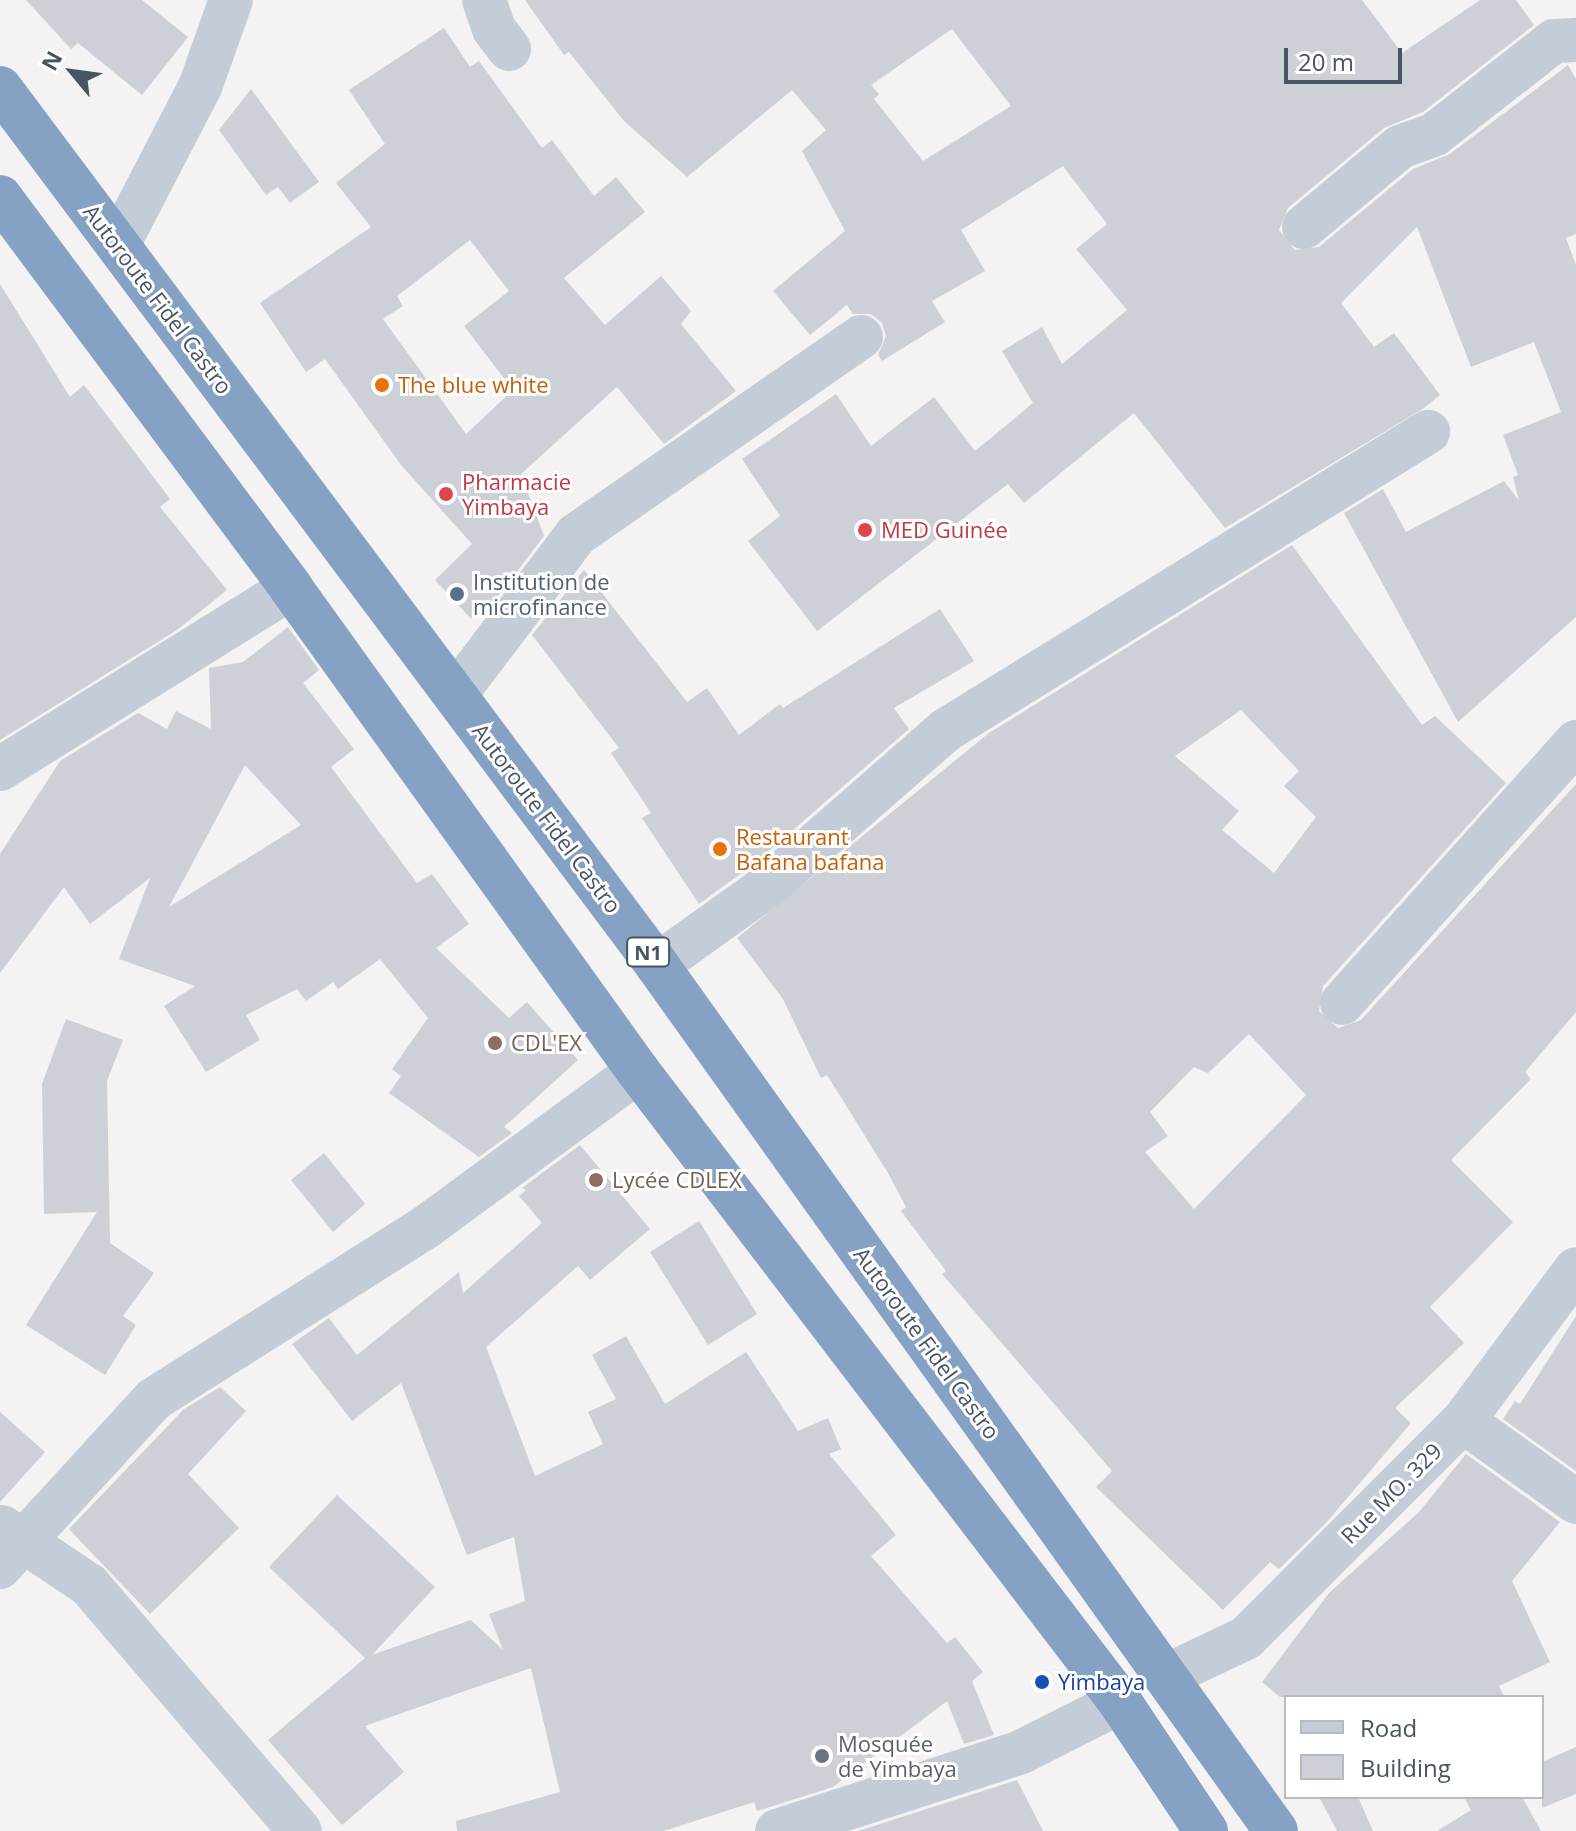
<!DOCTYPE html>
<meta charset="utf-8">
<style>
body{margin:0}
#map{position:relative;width:1576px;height:1831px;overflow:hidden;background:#f4f2f2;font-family:"Open Sans",sans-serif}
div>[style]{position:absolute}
.building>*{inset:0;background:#cdd0d7}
.minor>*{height:44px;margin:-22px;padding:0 22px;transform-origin:22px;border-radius:22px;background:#c4cdd7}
.highway>*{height:44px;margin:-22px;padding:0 22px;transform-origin:22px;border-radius:22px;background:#85a2c5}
.dots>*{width:22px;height:22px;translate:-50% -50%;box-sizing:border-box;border:4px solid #fff;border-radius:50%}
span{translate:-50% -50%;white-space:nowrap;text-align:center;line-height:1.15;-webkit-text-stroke:6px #fff;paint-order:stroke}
.shield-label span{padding:2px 6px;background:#fff;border:2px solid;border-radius:6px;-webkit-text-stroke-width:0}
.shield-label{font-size:20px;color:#475462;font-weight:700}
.street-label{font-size:22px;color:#475462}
.food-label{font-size:22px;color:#c56008}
.left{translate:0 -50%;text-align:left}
.health-label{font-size:22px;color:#be3a42}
.service-label{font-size:22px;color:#4e5e75}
.education-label{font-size:22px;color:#785e54}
.transit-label{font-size:22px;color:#164399}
.worship-label{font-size:22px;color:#5b616d}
.legend{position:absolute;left:1284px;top:1695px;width:260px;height:104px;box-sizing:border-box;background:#fff;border:2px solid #b5bbc0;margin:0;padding:10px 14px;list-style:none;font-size:24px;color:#475462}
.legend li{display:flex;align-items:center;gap:16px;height:40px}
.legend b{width:40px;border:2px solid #b5bbc0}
.north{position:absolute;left:32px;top:32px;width:80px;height:80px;-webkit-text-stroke:6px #fff;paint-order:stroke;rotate:299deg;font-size:22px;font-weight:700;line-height:32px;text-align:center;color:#475462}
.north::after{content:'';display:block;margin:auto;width:28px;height:36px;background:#475462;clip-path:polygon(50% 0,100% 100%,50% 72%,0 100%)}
.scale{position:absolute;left:1284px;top:48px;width:118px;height:36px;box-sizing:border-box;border:4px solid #475462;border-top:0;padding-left:10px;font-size:24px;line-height:28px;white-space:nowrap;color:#475462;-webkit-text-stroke:6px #fff;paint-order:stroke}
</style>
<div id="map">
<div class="building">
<div style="clip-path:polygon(26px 0,142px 0,188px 37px,142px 95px,78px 43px,71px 49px)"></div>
<div style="clip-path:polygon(evenodd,525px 0,1362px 0,1402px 53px,1480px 0,1516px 0,1534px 25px,1423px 112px,1384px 128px,1288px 208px,1279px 230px,1295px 250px,1319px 247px,1413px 169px,1450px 154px,1568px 65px,1576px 79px,1576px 234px,1566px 238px,1576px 265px,1576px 617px,1458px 722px,1344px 513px,1383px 489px,1406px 532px,1504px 481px,1519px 501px,1513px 477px,1518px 475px,1503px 435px,1561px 412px,1534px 342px,1471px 367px,1417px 227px,1341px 303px,1374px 347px,1394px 333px,1440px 395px,1424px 408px,1225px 528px,1134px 413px,1024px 503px,1008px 484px,817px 631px,748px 541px,780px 516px,742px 459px,836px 394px,871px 446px,934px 397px,975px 451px,1033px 403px,1002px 351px,1042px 327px,1062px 364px,1127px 310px,1076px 249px,1107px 224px,1063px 166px,961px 230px,985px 271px,932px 301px,945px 322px,882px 361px,878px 355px,886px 336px,882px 323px,871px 314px,853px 314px,847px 305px,810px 335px,773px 291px,845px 231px,802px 151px,826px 130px,792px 90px,687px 177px,624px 121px,569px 52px,564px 55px,525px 0,952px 29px,1011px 106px,923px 161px,874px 99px,879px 94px,871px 85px,952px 29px)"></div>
<div style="clip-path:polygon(evenodd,444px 28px,470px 67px,479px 61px,542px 148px,552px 140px,594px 196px,616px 177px,645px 212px,564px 278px,605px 325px,661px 276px,691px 311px,681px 324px,736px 391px,664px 444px,617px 387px,521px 474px,544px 536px,500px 594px,471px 619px,435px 580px,472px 544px,401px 465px,325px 359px,306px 372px,260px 303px,371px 227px,336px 183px,385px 144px,349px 90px,444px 28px,470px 240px,509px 291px,464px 326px,513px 390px,466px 434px,383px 319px,403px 306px,397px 296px,470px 240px)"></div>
<div style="clip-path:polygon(251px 89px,319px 182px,290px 203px,278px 187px,266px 195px,219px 130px)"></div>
<div style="clip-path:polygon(0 284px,70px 397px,84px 385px,170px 499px,160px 507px,227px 590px,177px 630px,0 740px)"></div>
<div style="clip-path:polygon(evenodd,1292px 545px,1422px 725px,1435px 716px,1506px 783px,1323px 986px,1319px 1011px,1338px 1028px,1361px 1020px,1576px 784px,1576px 1012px,1525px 1072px,1531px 1079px,1451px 1160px,1513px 1222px,1430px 1307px,1464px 1343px,1395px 1408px,1411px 1423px,1325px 1524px,1279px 1569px,1270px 1562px,1223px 1610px,1096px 1487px,1112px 1471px,942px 1274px,946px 1271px,901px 1211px,906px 1207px,888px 1173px,827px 1075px,821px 1078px,783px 999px,737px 938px,989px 733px,1292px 545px,1241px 710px,1299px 771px,1284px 786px,1316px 817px,1274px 873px,1222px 830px,1239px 811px,1175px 756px,1241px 710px,1292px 545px,1249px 1034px,1306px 1095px,1194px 1209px,1145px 1152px,1168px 1136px,1150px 1112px,1194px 1067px,1208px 1073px,1249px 1034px)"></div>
<div style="clip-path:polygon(584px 570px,687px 702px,707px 688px,739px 735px,780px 704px,783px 708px,940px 609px,974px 661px,894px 708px,909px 729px,754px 864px,699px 904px,642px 818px,651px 813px,611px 753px,619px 748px,532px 635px)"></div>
<div style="clip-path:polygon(evenodd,288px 627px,319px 670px,303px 683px,354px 749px,331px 767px,417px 883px,432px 874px,469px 924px,436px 948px,509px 1018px,527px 1002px,578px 1060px,504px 1127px,512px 1133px,479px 1157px,389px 1093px,401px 1076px,392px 1069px,428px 1018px,380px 959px,338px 989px,333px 982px,306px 1001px,297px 989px,246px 1015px,260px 1040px,206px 1072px,164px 1006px,195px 986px,119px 959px,150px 878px,90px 924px,64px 887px,0 973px,0 854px,60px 761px,138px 713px,167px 729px,176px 711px,211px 729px,209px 668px,243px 662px,288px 627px,245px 765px,301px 825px,169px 907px,245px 765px)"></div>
<div style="clip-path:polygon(66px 1019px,123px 1040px,107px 1081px,110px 1243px,154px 1273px,123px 1316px,136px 1325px,105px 1375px,26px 1325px,97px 1212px,44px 1214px,42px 1084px)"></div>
<div style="clip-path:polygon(580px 1145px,650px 1229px,590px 1280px,578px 1266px,486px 1347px,535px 1476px,603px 1444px,588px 1412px,616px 1399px,592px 1355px,626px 1336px,665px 1404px,746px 1352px,798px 1431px,828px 1418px,841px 1449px,829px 1454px,896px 1535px,871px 1556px,947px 1643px,955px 1637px,983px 1672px,972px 1681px,994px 1735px,964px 1744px,947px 1701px,833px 1787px,757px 1811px,754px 1802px,664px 1831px,457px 1831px,456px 1821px,560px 1792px,531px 1668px,365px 1726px,404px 1772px,342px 1825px,268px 1740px,365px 1658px,269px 1567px,337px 1495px,435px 1587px,372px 1655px,471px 1620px,503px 1650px,489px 1614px,525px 1601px,514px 1537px,467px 1555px,401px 1383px,352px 1421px,292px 1344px,329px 1318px,357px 1355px,459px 1272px,463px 1293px,542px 1223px,519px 1196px,526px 1190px,522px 1188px)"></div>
<div style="clip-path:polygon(324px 1153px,365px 1204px,333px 1232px,291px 1180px)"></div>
<div style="clip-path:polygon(699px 1221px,757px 1314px,708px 1345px,650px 1252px)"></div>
<div style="clip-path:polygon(1576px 1316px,1576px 1471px,1503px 1419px,1515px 1401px,1520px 1404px)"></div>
<div style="clip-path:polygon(220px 1387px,246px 1411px,188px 1474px,239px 1528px,150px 1614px,69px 1529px,184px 1409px)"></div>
<div style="clip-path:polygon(0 1412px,45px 1452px,0 1502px)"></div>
<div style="clip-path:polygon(1466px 1454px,1560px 1522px,1512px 1581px,1550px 1662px,1499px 1686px,1504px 1697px,1280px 1697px,1262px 1682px,1329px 1593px,1419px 1512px)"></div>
<div style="clip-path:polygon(1576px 1747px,1576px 1794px,1542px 1808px,1542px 1762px)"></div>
<div style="clip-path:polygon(1017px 1780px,1043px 1831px,858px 1831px)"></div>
<div style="clip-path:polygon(1319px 1797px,1358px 1797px,1373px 1831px,1337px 1831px)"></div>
<div style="clip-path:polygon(1464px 1797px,1522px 1797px,1541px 1831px,1437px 1831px,1471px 1810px)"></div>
</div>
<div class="minor">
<div style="left:484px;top:0;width:31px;rotate:71deg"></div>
<div style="left:494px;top:29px;width:25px;rotate:53deg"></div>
<div style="left:1304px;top:227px;width:125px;rotate:-39.8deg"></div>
<div style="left:1400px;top:147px;width:37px;rotate:-20deg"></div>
<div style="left:1435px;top:134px;width:151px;rotate:-38deg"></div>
<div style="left:1554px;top:41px;width:22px;rotate:-3deg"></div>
<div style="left:118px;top:245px;width:178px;rotate:-62.6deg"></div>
<div style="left:200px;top:87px;width:92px;rotate:-70.4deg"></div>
<div style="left:455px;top:695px;width:201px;rotate:-52.9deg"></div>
<div style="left:576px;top:535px;width:347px;rotate:-34.8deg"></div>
<div style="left:0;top:769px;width:343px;rotate:-31.9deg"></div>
<div style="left:657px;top:965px;width:139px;rotate:-35.6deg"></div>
<div style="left:770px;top:884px;width:234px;rotate:-41.2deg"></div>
<div style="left:946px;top:730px;width:567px;rotate:-31.73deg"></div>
<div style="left:1342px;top:1003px;width:351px;rotate:-48.1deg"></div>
<div style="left:1463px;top:1421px;width:139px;rotate:35.6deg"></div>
<div style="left:2px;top:1527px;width:105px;rotate:33.7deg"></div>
<div style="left:89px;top:1585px;width:324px;rotate:49.4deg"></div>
<div style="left:0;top:1567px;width:228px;rotate:-47.5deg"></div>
<div style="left:154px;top:1399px;width:322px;rotate:-32.3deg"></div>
<div style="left:426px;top:1227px;width:263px;rotate:-36.3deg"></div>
<div style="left:1168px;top:1675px;width:86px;rotate:-25.4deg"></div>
<div style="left:1246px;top:1638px;width:307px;rotate:-45deg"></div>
<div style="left:1463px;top:1421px;width:189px;rotate:-53.4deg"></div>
<div style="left:777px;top:1831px;width:254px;rotate:-17.9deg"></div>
<div style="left:1019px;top:1753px;width:113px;rotate:-26.8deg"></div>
</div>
<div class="highway">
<div style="left:0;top:88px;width:1096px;rotate:53.16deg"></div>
<div style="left:657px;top:965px;width:1064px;rotate:54.44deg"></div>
<div style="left:0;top:197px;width:487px;rotate:53.3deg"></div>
<div style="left:291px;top:588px;width:595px;rotate:54.31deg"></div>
<div style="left:638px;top:1071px;width:794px;rotate:52.62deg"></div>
<div style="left:1120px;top:1702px;width:155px;rotate:56.3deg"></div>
</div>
<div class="dots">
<div style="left:382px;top:385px;background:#e8710a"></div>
<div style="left:446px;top:494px;background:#e0444e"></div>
<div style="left:865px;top:530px;background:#e0444e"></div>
<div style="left:457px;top:594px;background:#5c6f8a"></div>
<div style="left:720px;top:849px;background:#e8710a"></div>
<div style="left:495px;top:1043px;background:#8d6e63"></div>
<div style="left:596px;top:1180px;background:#8d6e63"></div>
<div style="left:1042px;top:1682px;background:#1a4fb4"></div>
<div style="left:822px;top:1756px;background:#6b7280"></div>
</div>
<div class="shield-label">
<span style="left:648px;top:952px">N1</span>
</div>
<div class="street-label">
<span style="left:158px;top:299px;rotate:53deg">Autoroute Fidel Castro</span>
<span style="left:547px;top:818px;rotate:53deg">Autoroute Fidel Castro</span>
<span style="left:927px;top:1343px;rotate:54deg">Autoroute Fidel Castro</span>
<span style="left:1391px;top:1493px;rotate:-45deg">Rue MO. 329</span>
</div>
<div class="food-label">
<span class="left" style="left:398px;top:385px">The blue white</span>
<span class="left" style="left:736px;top:849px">Restaurant<br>Bafana bafana</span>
</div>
<div class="health-label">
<span class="left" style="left:462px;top:494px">Pharmacie<br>Yimbaya</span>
<span class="left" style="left:881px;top:530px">MED Guinée</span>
</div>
<div class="service-label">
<span class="left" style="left:473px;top:594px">Institution de<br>microfinance</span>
</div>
<div class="education-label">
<span class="left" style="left:511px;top:1043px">CDL'EX</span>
<span class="left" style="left:612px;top:1180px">Lycée CDLEX</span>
</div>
<div class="transit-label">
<span class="left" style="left:1058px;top:1682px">Yimbaya</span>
</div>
<div class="worship-label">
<span class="left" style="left:838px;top:1756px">Mosquée<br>de Yimbaya</span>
</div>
<ul class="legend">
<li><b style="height:10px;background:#c4cdd7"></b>Road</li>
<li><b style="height:22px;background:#cdd0d7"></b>Building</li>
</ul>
<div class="north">N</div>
<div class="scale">20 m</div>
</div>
